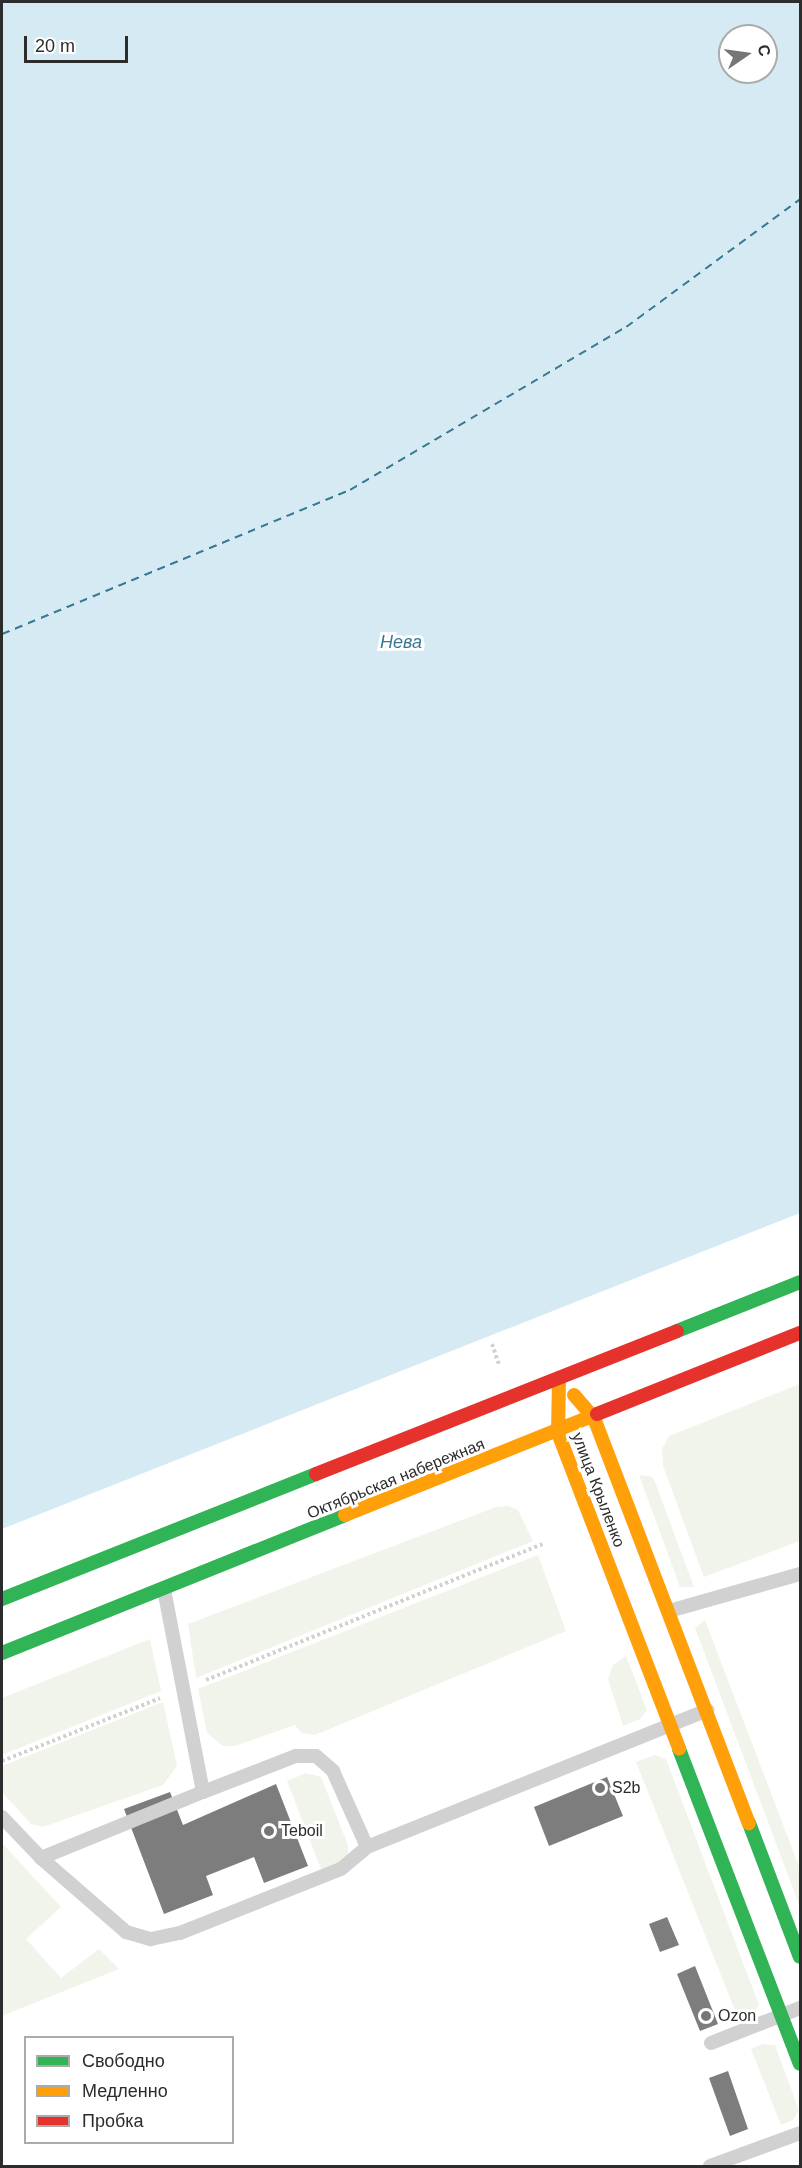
<!DOCTYPE html>
<meta charset="utf-8">
<style>
body{margin:0}
#map{position:relative;width:802px;height:2168px;overflow:hidden;background:#fff;font-family:Arial,sans-serif}
div>[style]{position:absolute}
.green>*{inset:0;background:#f1f4ea}
.water>*{inset:0;background:#d5eaf2}
.ferry>*{height:1.5px;margin-top:-0.75px;transform-origin:0;background:repeating-linear-gradient(90deg,#377992 0 8px,transparent 0 14px)}
.building>*{inset:0;background:#7d7d7d}
.path>*{height:4px;margin-top:-2px;transform-origin:0;background:repeating-linear-gradient(90deg,#d1d1d1 0 3px,transparent 0 6px)}
.lane>*{height:14px;margin:-7px;padding:0 7px;transform-origin:7px;border-radius:7px;background:#d1d1d1}
.fast>*{height:14px;margin:-7px;padding:0 7px;transform-origin:7px;border-radius:7px;background:#30b455}
.slow>*{height:14px;margin:-7px;padding:0 7px;transform-origin:7px;border-radius:7px;background:#ff9f0a}
.jam>*{height:14px;margin:-7px;padding:0 7px;transform-origin:7px;border-radius:7px;background:#e5322d}
.dots>*{width:16px;height:16px;translate:-50% -50%;box-sizing:border-box;border:3px solid #fff;border-radius:50%}
span{translate:-50% -50%;white-space:nowrap;text-align:center;line-height:1.15;-webkit-text-stroke:6px #fff;paint-order:stroke}
.street-label{font-size:16px;color:#2c2c2c}
.poi-label{font-size:16px;color:#2c2c2c}
.left{translate:0 -50%;text-align:left}
.water-label{font-size:18px;color:#377992;font-style:italic}
.frame{position:absolute;inset:0;border:3px solid #2c2c2c;pointer-events:none}
.legend{position:absolute;left:24px;top:2036px;width:210px;height:108px;box-sizing:border-box;background:#fff;border:2px solid #ababab;margin:0;padding:8px 10px;list-style:none;font-size:18px;color:#2c2c2c}
.legend li{display:flex;align-items:center;gap:12px;height:30px}
.legend b{width:30px;border:2px solid #ababab}
.north{position:absolute;left:718px;top:24px;width:60px;height:60px;box-sizing:border-box;background:#fff;border:2px solid #ababab;border-radius:50%;rotate:77deg;font-size:16px;font-weight:700;line-height:24px;text-align:center;color:#2c2c2c}
.north::after{content:'';display:block;margin:auto;width:21px;height:27px;background:#767676;clip-path:polygon(50% 0,100% 100%,50% 72%,0 100%)}
.scale{position:absolute;left:24px;top:36px;width:104px;height:27px;box-sizing:border-box;border:3px solid #2c2c2c;border-top:0;padding-left:8px;font-size:18px;line-height:21px;white-space:nowrap;color:#2c2c2c;-webkit-text-stroke:4px #fff;paint-order:stroke}
</style>
<div id="map">
<div class="green">
<div style="clip-path:polygon(800px 1384px,800px 1541px,704px 1577px,663px 1466px,662px 1449px,669px 1436px)"></div>
<div style="clip-path:polygon(639px 1475px,652px 1477px,655px 1482px,694px 1587px,680px 1587px)"></div>
<div style="clip-path:polygon(508px 1506px,518px 1510px,533px 1541px,196px 1678px,188px 1624px,496px 1507px)"></div>
<div style="clip-path:polygon(538px 1555px,566px 1631px,315px 1735px,301px 1733px,295px 1725px,235px 1746px,223px 1746px,207px 1733px,198px 1689px)"></div>
<div style="clip-path:polygon(705px 1620px,800px 1869px,800px 1907px,695px 1628px)"></div>
<div style="clip-path:polygon(150px 1639px,161px 1691px,2px 1755px,2px 1698px)"></div>
<div style="clip-path:polygon(626px 1656px,647px 1710px,640px 1719px,623px 1726px,608px 1679px,613px 1665px)"></div>
<div style="clip-path:polygon(163px 1702px,177px 1766px,163px 1785px,43px 1827px,31px 1824px,2px 1792px,2px 1766px)"></div>
<div style="clip-path:polygon(655px 1755px,666px 1759px,759px 2005px,754px 2014px,739px 2020px,636px 1762px)"></div>
<div style="clip-path:polygon(306px 1773px,321px 1777px,348px 1845px,348px 1855px,343px 1861px,322px 1872px,287px 1781px)"></div>
<div style="clip-path:polygon(2px 1843px,61px 1907px,26px 1939px,61px 1978px,99px 1949px,119px 1969px,2px 2016px)"></div>
<div style="clip-path:polygon(763px 2044px,775px 2045px,799px 2110px,793px 2120px,781px 2125px,751px 2049px)"></div>
</div>
<div class="water">
<div style="clip-path:polygon(evenodd,2px 2px,800px 2px,800px 1213px,2px 1529px,2px 2px,730px 36px,766px 36px,766px 72px,730px 72px,730px 36px)"></div>
</div>
<div class="ferry">
<div style="left:2px;top:634px;width:377px;rotate:-22.5deg"></div>
<div style="left:350px;top:490px;width:321px;rotate:-30.6deg"></div>
<div style="left:626px;top:327px;width:216px;rotate:-36.3deg"></div>
</div>
<div class="building">
<div style="clip-path:polygon(607px 1777px,623px 1816px,549px 1846px,534px 1807px)"></div>
<div style="clip-path:polygon(276px 1784px,308px 1866px,264px 1883px,254px 1857px,206px 1876px,213px 1895px,164px 1914px,124px 1809px,170px 1792px,183px 1825px)"></div>
<div style="clip-path:polygon(667px 1917px,679px 1945px,660px 1952px,649px 1924px)"></div>
<div style="clip-path:polygon(695px 1966px,718px 2024px,700px 2031px,677px 1974px)"></div>
<div style="clip-path:polygon(728px 2071px,748px 2129px,730px 2136px,709px 2078px)"></div>
</div>
<div class="path">
<div style="left:492px;top:1344px;width:21px;rotate:71deg"></div>
<div style="left:206px;top:1680px;width:363px;rotate:-22deg"></div>
<div style="left:2px;top:1761px;width:170px;rotate:-21.7deg"></div>
</div>
<div class="lane">
<div style="left:669px;top:1611px;width:136px;rotate:-15.8deg"></div>
<div style="left:203px;top:1792px;width:100px;rotate:-21.2deg"></div>
<div style="left:296px;top:1756px;width:20px"></div>
<div style="left:316px;top:1756px;width:23px;rotate:41deg"></div>
<div style="left:333px;top:1771px;width:83px;rotate:65.9deg"></div>
<div style="left:2px;top:1817px;width:57px;rotate:46.4deg"></div>
<div style="left:41px;top:1858px;width:113px;rotate:41deg"></div>
<div style="left:126px;top:1932px;width:26px;rotate:16deg"></div>
<div style="left:151px;top:1939px;width:30px;rotate:-12deg"></div>
<div style="left:180px;top:1933px;width:173px;rotate:-21.7deg"></div>
<div style="left:341px;top:1869px;width:34px;rotate:-40deg"></div>
<div style="left:367px;top:1847px;width:367px;rotate:-21.9deg"></div>
<div style="left:41px;top:1858px;width:175px;rotate:-22.2deg"></div>
<div style="left:203px;top:1792px;width:207px;rotate:-100.9deg"></div>
<div style="left:711px;top:2043px;width:96px;rotate:-21.5deg"></div>
<div style="left:710px;top:2166px;width:96px;rotate:-20.1deg"></div>
</div>
<div class="fast">
<div style="left:677px;top:1331px;width:132px;rotate:-21.7deg"></div>
<div style="left:2px;top:1599px;width:338px;rotate:-21.7deg"></div>
<div style="left:2px;top:1653px;width:370px;rotate:-21.9deg"></div>
<div style="left:679px;top:1749px;width:337px;rotate:69deg"></div>
<div style="left:749px;top:1823px;width:143px;rotate:69.2deg"></div>
</div>
<div class="slow">
<div style="left:559px;top:1378px;width:55px;rotate:91deg"></div>
<div style="left:558px;top:1433px;width:338px;rotate:69deg"></div>
<div style="left:574px;top:1395px;width:30px;rotate:49deg"></div>
<div style="left:594px;top:1418px;width:434px;rotate:69.1deg"></div>
<div style="left:345px;top:1515px;width:271px;rotate:-21.8deg"></div>
</div>
<div class="jam">
<div style="left:597px;top:1414px;width:219px;rotate:-21.8deg"></div>
<div style="left:316px;top:1474px;width:388px;rotate:-21.6deg"></div>
</div>
<div class="dots">
<div style="left:600px;top:1788px;background:#767676"></div>
<div style="left:269px;top:1831px;background:#767676"></div>
<div style="left:706px;top:2016px;background:#767676"></div>
</div>
<div class="street-label">
<span style="left:396px;top:1479px;rotate:-22deg">Октябрьская набережная</span>
<span style="left:598px;top:1490px;rotate:69deg">улица Крыленко</span>
</div>
<div class="poi-label">
<span class="left" style="left:612px;top:1788px">S2b</span>
<span class="left" style="left:281px;top:1831px">Teboil</span>
<span class="left" style="left:718px;top:2016px">Ozon</span>
</div>
<div class="water-label">
<span style="left:401px;top:642px">Нева</span>
</div>
<div class="frame"></div>
<ul class="legend">
<li><b style="height:8px;background:#30b455"></b>Свободно</li>
<li><b style="height:8px;background:#ff9f0a"></b>Медленно</li>
<li><b style="height:8px;background:#e5322d"></b>Пробка</li>
</ul>
<div class="north">С</div>
<div class="scale">20 m</div>
</div>
